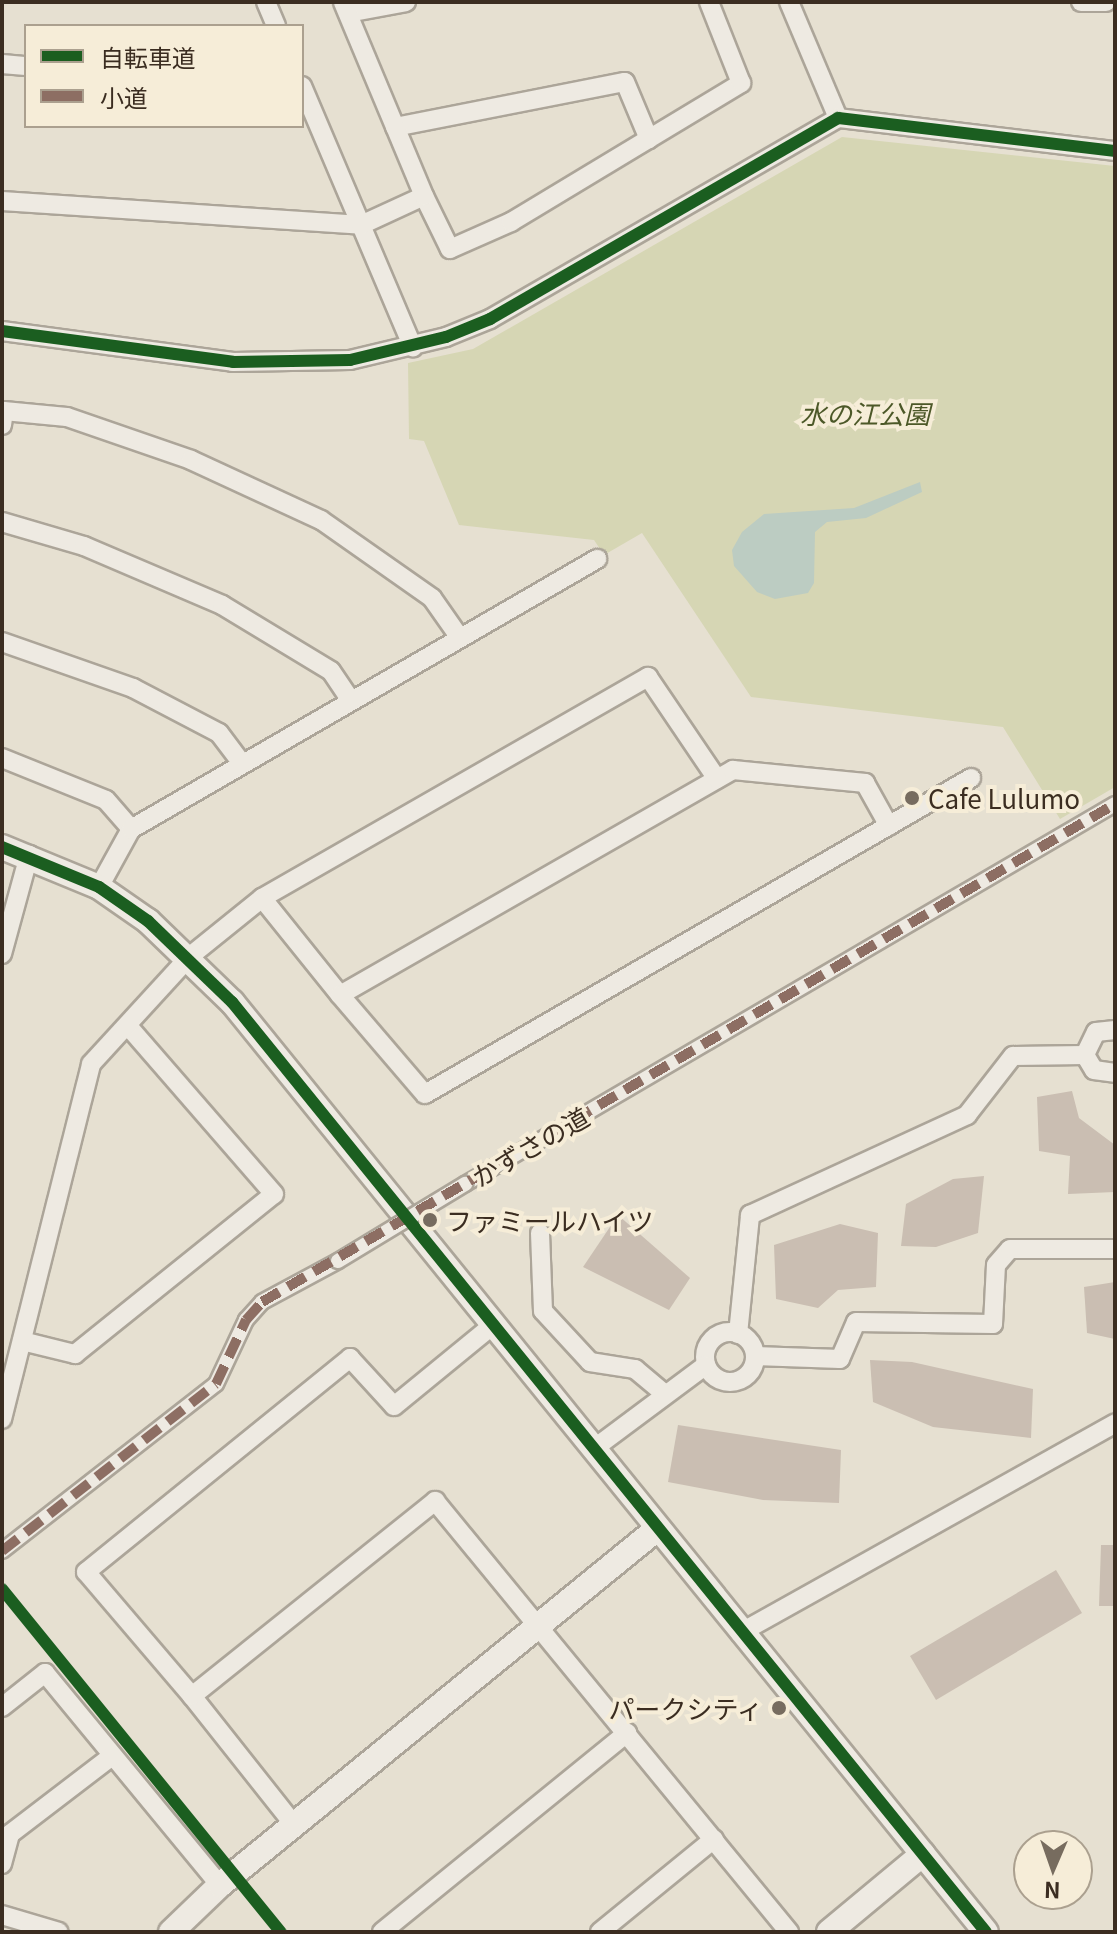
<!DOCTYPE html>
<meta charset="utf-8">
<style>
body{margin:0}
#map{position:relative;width:1117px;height:1934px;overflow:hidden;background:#e6e0d1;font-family:Georgia,"Noto Sans JP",serif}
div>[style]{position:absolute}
.green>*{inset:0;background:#d6d6b4}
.water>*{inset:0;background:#bcccc2}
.building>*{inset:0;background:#cabeb2}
.roads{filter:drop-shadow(2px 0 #aca599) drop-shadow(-2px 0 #aca599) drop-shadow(0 2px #aca599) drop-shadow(0 -2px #aca599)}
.pedestrian>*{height:14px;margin:-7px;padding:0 7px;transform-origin:7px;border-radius:7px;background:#eeeae2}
.minor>*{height:18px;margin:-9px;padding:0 9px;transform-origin:9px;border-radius:9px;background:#eeeae2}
.minor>.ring{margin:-9px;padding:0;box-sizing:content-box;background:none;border:18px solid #eeeae2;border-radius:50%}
.tertiary>*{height:24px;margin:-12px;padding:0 12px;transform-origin:12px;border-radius:12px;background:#eeeae2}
.bridges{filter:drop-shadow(2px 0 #aca599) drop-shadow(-2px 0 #aca599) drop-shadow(0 2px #aca599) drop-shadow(0 -2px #aca599)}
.pedestrian-bridge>*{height:14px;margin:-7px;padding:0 7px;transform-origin:7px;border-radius:7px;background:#eeeae2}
.quiet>*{height:10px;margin-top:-5px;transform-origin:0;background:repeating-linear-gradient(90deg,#8d6e63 0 20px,transparent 0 30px)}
.cycleway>*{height:12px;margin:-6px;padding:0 6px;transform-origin:6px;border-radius:6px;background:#1b5e20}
.dots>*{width:22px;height:22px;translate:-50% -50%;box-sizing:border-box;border:4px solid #f6edd8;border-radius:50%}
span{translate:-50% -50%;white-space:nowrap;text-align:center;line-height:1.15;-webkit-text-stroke:8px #f6edd8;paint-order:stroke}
.park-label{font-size:26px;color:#4c5828;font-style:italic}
.poi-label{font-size:26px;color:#3b2d21}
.left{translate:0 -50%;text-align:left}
.right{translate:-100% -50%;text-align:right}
.street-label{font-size:26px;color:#3b2d21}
.frame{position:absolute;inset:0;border:4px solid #3b2d21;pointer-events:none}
.legend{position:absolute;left:24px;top:24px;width:280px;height:104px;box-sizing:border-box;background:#f6edd8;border:2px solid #aba08f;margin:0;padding:10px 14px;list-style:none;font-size:24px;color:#3b2d21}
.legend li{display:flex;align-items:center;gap:16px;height:40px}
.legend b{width:40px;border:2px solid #aba08f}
.north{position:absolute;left:1013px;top:1830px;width:80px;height:80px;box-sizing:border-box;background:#f6edd8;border:2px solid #aba08f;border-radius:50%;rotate:182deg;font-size:22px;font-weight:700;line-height:32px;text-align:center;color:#3b2d21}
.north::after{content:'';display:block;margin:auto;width:28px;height:36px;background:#776c5f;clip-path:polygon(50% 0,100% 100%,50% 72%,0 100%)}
</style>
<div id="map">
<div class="green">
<div style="clip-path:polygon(842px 137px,1115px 166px,1115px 787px,1060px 819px,1003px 727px,751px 697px,642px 533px,604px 555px,594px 540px,459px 525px,424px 441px,409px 439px,408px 363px,473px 349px)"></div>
</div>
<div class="water">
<div style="clip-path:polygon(920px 482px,922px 492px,866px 518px,827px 522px,815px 532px,814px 583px,808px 593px,775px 599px,757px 592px,734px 566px,732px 550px,742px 532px,764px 514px,854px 508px)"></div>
</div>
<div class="building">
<div style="clip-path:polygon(1072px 1091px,1079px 1118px,1115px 1145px,1115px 1192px,1068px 1194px,1070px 1156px,1039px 1151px,1037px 1097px)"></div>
<div style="clip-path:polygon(984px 1176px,978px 1233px,936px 1247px,901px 1246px,906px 1204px,953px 1179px)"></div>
<div style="clip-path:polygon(618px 1215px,690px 1278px,669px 1310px,583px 1267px)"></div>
<div style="clip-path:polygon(840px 1224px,878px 1233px,876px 1287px,838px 1290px,818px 1308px,776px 1299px,774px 1245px)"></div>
<div style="clip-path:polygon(1115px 1282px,1115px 1339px,1087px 1333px,1084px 1287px)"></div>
<div style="clip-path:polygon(870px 1360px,912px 1362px,1033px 1389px,1031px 1438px,933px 1427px,873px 1402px)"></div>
<div style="clip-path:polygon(678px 1425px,841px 1450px,839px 1503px,763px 1500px,668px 1482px)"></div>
<div style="clip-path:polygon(1101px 1545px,1115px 1545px,1115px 1606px,1099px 1606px)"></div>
<div style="clip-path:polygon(1056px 1570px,1082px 1613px,936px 1700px,910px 1656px)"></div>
</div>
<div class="roads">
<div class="pedestrian">
<div style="left:465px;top:1184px;width:753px;rotate:-30.31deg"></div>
<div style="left:2px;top:1551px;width:271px;rotate:-38deg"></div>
<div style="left:216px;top:1384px;width:71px;rotate:-64.9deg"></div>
<div style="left:246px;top:1320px;width:24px;rotate:-48deg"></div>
<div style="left:262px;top:1302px;width:86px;rotate:-28.3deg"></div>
</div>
<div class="minor">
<div style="left:266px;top:2px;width:26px;rotate:67deg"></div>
<div style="left:789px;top:2px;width:126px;rotate:67.1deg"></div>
<div style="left:1081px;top:2px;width:25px"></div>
<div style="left:348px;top:13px;width:59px;rotate:-10.7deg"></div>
<div style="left:2px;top:64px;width:24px;rotate:5deg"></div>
<div style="left:302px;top:86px;width:284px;rotate:67deg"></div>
<div style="left:395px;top:127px;width:234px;rotate:-11.1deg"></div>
<div style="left:625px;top:82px;width:62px;rotate:67.2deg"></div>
<div style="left:424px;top:196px;width:59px;rotate:63.9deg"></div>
<div style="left:450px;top:249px;width:67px;rotate:-23.9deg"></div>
<div style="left:511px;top:222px;width:269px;rotate:-31.1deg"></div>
<div style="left:741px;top:83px;width:87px;rotate:-111.6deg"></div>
<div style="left:2px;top:201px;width:360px;rotate:3.8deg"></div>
<div style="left:361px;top:225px;width:69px;rotate:-24.7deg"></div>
<div style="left:424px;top:196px;width:210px;rotate:-112.7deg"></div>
<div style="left:2px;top:331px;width:233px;rotate:7.6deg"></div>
<div style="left:233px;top:362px;width:117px;rotate:-1deg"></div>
<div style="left:350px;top:360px;width:99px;rotate:-13.5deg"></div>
<div style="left:446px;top:337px;width:48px;rotate:-22.2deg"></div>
<div style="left:490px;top:319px;width:402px;rotate:-30deg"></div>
<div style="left:838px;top:118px;width:279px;rotate:6.8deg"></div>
<div style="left:2px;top:425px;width:14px;rotate:-82deg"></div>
<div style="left:4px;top:411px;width:63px;rotate:5.4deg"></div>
<div style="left:67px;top:417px;width:131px;rotate:19.1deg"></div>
<div style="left:191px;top:460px;width:143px;rotate:24.8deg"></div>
<div style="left:321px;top:520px;width:136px;rotate:35.1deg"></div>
<div style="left:432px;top:598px;width:49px;rotate:55deg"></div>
<div style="left:2px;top:522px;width:85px;rotate:16.3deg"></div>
<div style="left:84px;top:546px;width:150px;rotate:23.1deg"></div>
<div style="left:222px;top:605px;width:127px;rotate:31.2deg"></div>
<div style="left:331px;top:671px;width:36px;rotate:56deg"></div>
<div style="left:2px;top:642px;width:139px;rotate:19.3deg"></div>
<div style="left:133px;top:688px;width:97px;rotate:27.6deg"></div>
<div style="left:219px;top:733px;width:39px;rotate:53deg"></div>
<div style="left:2px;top:758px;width:112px;rotate:22deg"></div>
<div style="left:106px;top:800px;width:38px;rotate:49deg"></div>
<div style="left:131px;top:829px;width:66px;rotate:118.9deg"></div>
<div style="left:131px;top:829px;width:539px;rotate:-30.09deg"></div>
<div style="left:262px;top:898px;width:124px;rotate:51.2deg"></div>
<div style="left:340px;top:995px;width:453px;rotate:-29.8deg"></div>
<div style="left:733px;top:770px;width:133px;rotate:5.6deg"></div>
<div style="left:865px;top:783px;width:49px;rotate:60.8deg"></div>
<div style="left:2px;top:954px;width:103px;rotate:-74.7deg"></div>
<div style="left:340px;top:995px;width:130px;rotate:49.4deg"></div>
<div style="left:425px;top:1094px;width:631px;rotate:-30.06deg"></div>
<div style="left:1115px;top:1030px;width:19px;rotate:174deg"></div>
<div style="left:1096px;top:1032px;width:25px;rotate:116deg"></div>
<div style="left:1085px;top:1055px;width:17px;rotate:59deg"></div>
<div style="left:1094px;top:1070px;width:21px;rotate:8deg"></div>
<div style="left:540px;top:1233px;width:78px;rotate:87.8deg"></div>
<div style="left:543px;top:1311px;width:69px;rotate:47.3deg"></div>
<div style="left:590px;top:1362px;width:46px;rotate:8.8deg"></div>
<div style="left:635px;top:1369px;width:38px;rotate:40deg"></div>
<div class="ring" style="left:705px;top:1332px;width:32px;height:32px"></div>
<div style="left:738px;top:1334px;width:120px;rotate:-84.2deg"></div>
<div style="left:750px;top:1215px;width:239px;rotate:-24.7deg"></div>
<div style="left:967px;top:1115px;width:75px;rotate:-52.1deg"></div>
<div style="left:1013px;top:1056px;width:72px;rotate:-0.8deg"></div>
<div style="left:22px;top:1341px;width:55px;rotate:13.8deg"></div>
<div style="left:75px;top:1354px;width:255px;rotate:-38.8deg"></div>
<div style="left:274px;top:1194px;width:223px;rotate:-131deg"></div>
<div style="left:755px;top:1356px;width:85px;rotate:2deg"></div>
<div style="left:840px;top:1359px;width:40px;rotate:-66.6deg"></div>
<div style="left:856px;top:1322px;width:137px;rotate:0.8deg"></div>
<div style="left:993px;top:1324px;width:59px;rotate:-87.1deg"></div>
<div style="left:996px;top:1265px;width:21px;rotate:-49deg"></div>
<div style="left:1010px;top:1249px;width:105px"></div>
<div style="left:2px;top:1419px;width:366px;rotate:-75.9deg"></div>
<div style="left:91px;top:1064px;width:145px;rotate:-47.5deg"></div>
<div style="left:189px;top:957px;width:94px;rotate:-38.9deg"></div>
<div style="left:262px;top:898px;width:445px;rotate:-29.8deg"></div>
<div style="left:648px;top:677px;width:123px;rotate:55.9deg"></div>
<div style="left:592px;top:1450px;width:142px;rotate:-36.7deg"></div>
<div style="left:740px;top:1633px;width:430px;rotate:-29.2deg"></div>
<div style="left:192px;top:1696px;width:163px;rotate:-130.5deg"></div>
<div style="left:86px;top:1572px;width:340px;rotate:-39deg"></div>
<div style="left:350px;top:1358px;width:65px;rotate:47.5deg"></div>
<div style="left:394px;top:1406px;width:128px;rotate:-39.3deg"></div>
<div style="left:2px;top:1707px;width:55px;rotate:-38.3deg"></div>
<div style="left:45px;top:1673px;width:275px;rotate:50.5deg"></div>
<div style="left:295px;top:1826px;width:166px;rotate:-128.4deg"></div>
<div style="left:192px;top:1696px;width:312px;rotate:-38.7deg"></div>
<div style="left:435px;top:1501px;width:558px;rotate:50.6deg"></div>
<div style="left:2px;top:1864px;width:31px;rotate:-75deg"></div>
<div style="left:10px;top:1834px;width:128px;rotate:-37.4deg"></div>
<div style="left:2px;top:1915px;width:59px;rotate:16.6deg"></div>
<div style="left:382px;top:1932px;width:316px;rotate:-39.1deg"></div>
<div style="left:600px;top:1932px;width:147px;rotate:-39.2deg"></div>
</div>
<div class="tertiary">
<div style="left:2px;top:847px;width:105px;rotate:22.4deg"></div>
<div style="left:99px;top:887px;width:60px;rotate:34.8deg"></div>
<div style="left:148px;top:921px;width:117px;rotate:44deg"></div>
<div style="left:232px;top:1002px;width:1197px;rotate:50.97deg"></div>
<div style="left:171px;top:1932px;width:68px;rotate:-43.8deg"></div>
<div style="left:220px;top:1885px;width:564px;rotate:-39.17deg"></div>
<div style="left:829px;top:1932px;width:122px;rotate:-39.7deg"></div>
</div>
</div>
<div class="bridges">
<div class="pedestrian-bridge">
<div style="left:338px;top:1261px;width:149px;rotate:-31.2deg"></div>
</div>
</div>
<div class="quiet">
<div style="left:2px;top:1551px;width:271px;rotate:-38deg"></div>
<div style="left:216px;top:1384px;width:71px;rotate:-64.9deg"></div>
<div style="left:246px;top:1320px;width:24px;rotate:-48deg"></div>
<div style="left:262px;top:1302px;width:988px;rotate:-30.28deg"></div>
</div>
<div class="cycleway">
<div style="left:2px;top:331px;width:233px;rotate:7.6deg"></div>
<div style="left:233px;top:362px;width:117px;rotate:-1deg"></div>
<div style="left:350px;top:360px;width:99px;rotate:-13.5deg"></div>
<div style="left:446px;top:337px;width:48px;rotate:-22.2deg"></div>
<div style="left:490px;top:319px;width:402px;rotate:-30deg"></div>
<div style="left:838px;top:118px;width:279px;rotate:6.8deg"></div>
<div style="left:2px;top:847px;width:105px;rotate:22.4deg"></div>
<div style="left:99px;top:887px;width:60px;rotate:34.8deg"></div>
<div style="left:148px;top:921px;width:117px;rotate:44deg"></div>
<div style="left:232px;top:1002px;width:1197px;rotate:50.97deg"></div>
<div style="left:2px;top:1589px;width:442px;rotate:50.9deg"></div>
</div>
<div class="dots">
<div style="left:912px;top:798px;background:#776c5f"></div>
<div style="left:430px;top:1220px;background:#776c5f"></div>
<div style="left:779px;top:1708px;background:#776c5f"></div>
</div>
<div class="park-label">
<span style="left:865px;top:413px">水の江公園</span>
</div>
<div class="poi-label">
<span class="left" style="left:928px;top:798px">Cafe Lulumo</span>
<span class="left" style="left:446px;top:1220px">ファミールハイツ</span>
<span class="right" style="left:763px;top:1708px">パークシティ</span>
</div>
<div class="street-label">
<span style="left:530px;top:1146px;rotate:-30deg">かずさの道</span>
</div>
<div class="frame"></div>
<ul class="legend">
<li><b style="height:10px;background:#1b5e20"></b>自転車道</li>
<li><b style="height:10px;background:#8d6e63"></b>小道</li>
</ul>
<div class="north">N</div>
</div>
